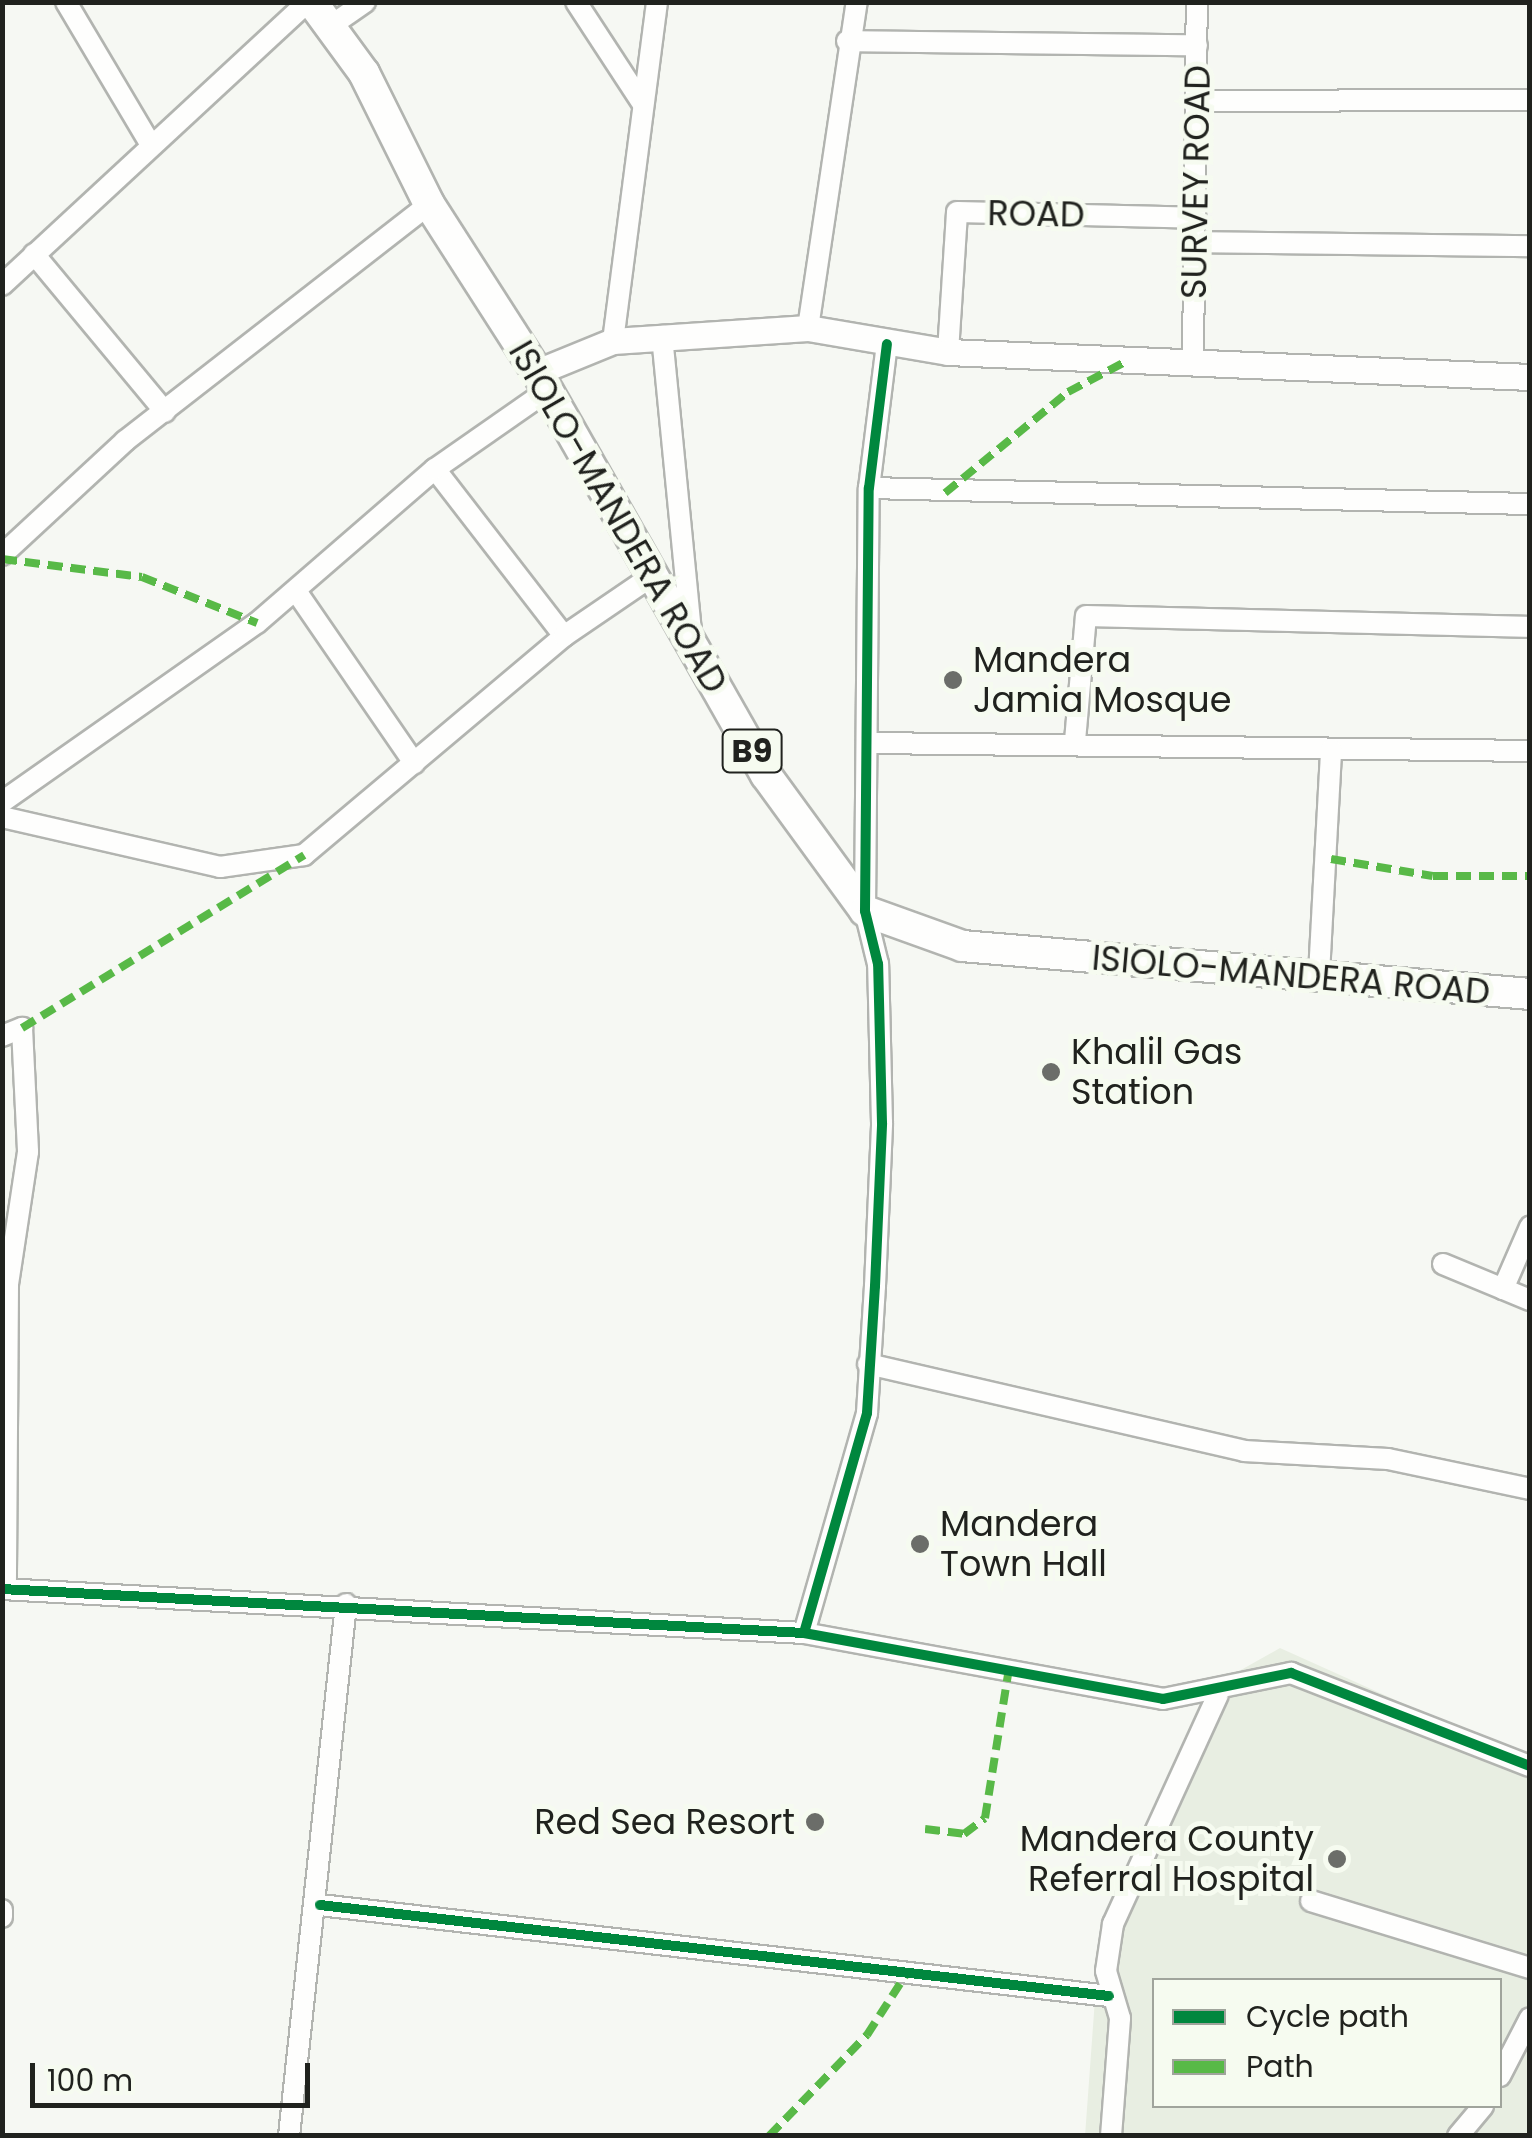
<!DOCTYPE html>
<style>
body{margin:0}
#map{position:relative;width:1532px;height:2138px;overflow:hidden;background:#f6f8f3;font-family:Poppins,sans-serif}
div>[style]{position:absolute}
.built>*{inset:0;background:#e8eee2}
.roads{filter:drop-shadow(2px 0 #b2b4b0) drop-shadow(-2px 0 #b2b4b0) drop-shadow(0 2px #b2b4b0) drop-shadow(0 -2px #b2b4b0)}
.minor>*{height:20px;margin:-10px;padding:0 10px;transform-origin:10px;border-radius:10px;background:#fefefd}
.major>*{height:25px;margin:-12.5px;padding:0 12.5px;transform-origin:12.5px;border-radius:12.5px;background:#fefefd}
.highway>*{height:30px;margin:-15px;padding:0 15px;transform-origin:15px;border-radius:15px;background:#fefefd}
.quiet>*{height:8px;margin-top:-4px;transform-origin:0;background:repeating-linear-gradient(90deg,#58b947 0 15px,transparent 0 23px)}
.cycleway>*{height:10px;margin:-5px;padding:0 5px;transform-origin:5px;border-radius:5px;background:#00873e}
.dots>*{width:28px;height:28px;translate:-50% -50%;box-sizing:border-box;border:5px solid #f6fbf0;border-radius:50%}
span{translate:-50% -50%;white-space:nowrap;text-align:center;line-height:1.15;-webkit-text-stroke:10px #f6fbf0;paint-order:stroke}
.shield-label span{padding:2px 8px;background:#f6fbf0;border:2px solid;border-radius:8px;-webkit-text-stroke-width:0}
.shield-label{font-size:32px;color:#20221e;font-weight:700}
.street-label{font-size:35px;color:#20221e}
.poi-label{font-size:35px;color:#20221e}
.left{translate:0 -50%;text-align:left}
.right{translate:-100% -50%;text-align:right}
.frame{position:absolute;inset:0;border:5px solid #20221e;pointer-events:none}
.legend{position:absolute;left:1152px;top:1978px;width:350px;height:130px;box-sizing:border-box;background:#f6fbf0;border:2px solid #a0a49c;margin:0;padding:12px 18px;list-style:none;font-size:30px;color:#20221e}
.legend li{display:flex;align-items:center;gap:20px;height:50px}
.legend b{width:50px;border:2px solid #a0a49c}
.scale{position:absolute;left:30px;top:2063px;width:280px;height:45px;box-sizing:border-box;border:5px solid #20221e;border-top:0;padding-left:12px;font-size:30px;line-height:35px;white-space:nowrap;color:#20221e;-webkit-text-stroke:8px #f6fbf0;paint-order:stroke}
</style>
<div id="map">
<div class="built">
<div style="clip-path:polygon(evenodd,1280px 1648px,1529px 1760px,1529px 2135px,1085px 2136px,1098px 1958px,1232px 1675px,1280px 1648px,1154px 1980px,1500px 1980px,1500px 2106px,1154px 2106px,1154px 1980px)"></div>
</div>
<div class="roads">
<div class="minor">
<div style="left:66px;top:2px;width:163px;rotate:59.3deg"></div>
<div style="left:576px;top:2px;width:121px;rotate:56.8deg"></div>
<div style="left:329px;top:27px;width:44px;rotate:-34.8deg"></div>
<div style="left:847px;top:41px;width:350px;rotate:0.7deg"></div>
<div style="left:1198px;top:101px;width:332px;rotate:-0.2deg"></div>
<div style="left:1196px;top:242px;width:334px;rotate:0.7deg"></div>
<div style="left:34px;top:254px;width:205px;rotate:50.3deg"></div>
<div style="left:2px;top:285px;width:417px;rotate:-42.8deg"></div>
<div style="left:808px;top:328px;width:330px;rotate:-81.5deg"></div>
<div style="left:662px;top:336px;width:298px;rotate:84.4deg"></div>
<div style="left:613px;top:341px;width:342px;rotate:-82.6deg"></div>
<div style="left:948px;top:352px;width:140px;rotate:-86.3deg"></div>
<div style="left:957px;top:212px;width:239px;rotate:1.4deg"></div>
<div style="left:1193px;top:362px;width:360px;rotate:-89.4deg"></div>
<div style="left:435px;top:469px;width:211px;rotate:52.3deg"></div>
<div style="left:869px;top:488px;width:661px;rotate:1.39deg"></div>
<div style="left:2px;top:555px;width:168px;rotate:-42.8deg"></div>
<div style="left:125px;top:441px;width:385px;rotate:-37.9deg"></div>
<div style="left:296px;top:591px;width:209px;rotate:55.5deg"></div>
<div style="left:1075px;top:741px;width:125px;rotate:-85deg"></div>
<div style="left:1086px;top:616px;width:444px;rotate:1.4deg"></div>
<div style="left:870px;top:743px;width:660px;rotate:0.69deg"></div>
<div style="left:2px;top:802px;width:312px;rotate:-35.1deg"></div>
<div style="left:257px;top:623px;width:235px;rotate:-40.9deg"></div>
<div style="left:435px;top:469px;width:136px;rotate:-34.9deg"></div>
<div style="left:2px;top:817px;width:224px;rotate:12.9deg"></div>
<div style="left:220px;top:867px;width:85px;rotate:-8.1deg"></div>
<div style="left:304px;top:855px;width:340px;rotate:-40.1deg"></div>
<div style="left:564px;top:636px;width:110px;rotate:-34.3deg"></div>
<div style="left:1319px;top:974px;width:225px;rotate:-86.9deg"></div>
<div style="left:2px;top:1036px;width:22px;rotate:-22deg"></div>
<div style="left:22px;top:1028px;width:124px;rotate:87.2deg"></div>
<div style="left:28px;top:1152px;width:134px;rotate:98.6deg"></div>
<div style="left:8px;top:1285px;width:304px;rotate:90.4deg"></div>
<div style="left:1443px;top:1264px;width:94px;rotate:22.5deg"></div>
<div style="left:1503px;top:1289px;width:68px;rotate:-66.5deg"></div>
<div style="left:868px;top:1364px;width:386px;rotate:13deg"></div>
<div style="left:1244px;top:1451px;width:144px;rotate:3.2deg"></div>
<div style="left:1388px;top:1459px;width:145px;rotate:11.9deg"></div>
<div style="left:2px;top:1589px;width:803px;rotate:3.14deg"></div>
<div style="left:804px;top:1633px;width:365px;rotate:10.4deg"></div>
<div style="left:1163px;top:1699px;width:131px;rotate:-11.5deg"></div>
<div style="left:1291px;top:1673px;width:256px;rotate:21.3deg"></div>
<div style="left:804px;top:1633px;width:229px;rotate:-74deg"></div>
<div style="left:867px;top:1413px;width:127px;rotate:-86.4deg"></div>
<div style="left:875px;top:1286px;width:163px;rotate:-87.5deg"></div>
<div style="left:882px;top:1123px;width:159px;rotate:-91.4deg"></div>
<div style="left:878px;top:964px;width:55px;rotate:-103.8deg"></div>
<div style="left:865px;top:911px;width:423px;rotate:-89.5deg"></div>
<div style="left:869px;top:488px;width:145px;rotate:-82.9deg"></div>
<div style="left:1311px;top:1901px;width:229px;rotate:17deg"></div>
<div style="left:320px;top:1905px;width:794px;rotate:6.58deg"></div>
<div style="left:2px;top:1910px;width:7px;rotate:90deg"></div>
<div style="left:1500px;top:2076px;width:65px;rotate:-62.7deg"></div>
<div style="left:289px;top:2136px;width:535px;rotate:-83.88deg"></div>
<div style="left:1111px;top:2136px;width:118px;rotate:-85.6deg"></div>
<div style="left:1120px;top:2018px;width:49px;rotate:-106.6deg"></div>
<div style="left:1106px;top:1971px;width:48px;rotate:-81.5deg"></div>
<div style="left:1113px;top:1924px;width:252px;rotate:-65.4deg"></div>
<div style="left:1458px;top:2136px;width:39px;rotate:-50deg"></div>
</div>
<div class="major">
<div style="left:537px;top:372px;width:82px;rotate:-22.2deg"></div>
<div style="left:613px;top:341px;width:195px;rotate:-3.8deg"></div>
<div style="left:808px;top:328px;width:142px;rotate:9.7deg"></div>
<div style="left:948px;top:352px;width:583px;rotate:2.46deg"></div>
</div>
<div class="highway">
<div style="left:312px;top:2px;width:88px;rotate:53.8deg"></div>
<div style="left:364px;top:73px;width:146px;rotate:63.6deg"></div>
<div style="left:429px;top:204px;width:200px;rotate:57.3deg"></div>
<div style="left:537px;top:372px;width:464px;rotate:60.4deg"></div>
<div style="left:766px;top:775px;width:168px;rotate:53.9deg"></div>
<div style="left:865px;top:911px;width:103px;rotate:19.8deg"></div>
<div style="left:962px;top:946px;width:570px;rotate:4.83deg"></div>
</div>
</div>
<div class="quiet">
<div style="left:945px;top:493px;width:159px;rotate:-39.4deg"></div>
<div style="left:1068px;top:392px;width:64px;rotate:-27.8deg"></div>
<div style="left:2px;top:559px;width:141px;rotate:7.3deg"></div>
<div style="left:142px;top:577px;width:124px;rotate:21.8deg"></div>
<div style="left:1331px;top:859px;width:103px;rotate:9.5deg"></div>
<div style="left:1433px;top:876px;width:97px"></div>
<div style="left:22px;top:1028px;width:331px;rotate:-31.5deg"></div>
<div style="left:925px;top:1829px;width:39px;rotate:7deg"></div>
<div style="left:964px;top:1834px;width:26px;rotate:-37deg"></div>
<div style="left:985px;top:1818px;width:146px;rotate:-80.9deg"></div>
<div style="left:769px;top:2136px;width:141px;rotate:-45.9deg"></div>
<div style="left:867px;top:2035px;width:74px;rotate:-57.2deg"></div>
</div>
<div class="cycleway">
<div style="left:2px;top:1589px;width:803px;rotate:3.14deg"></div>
<div style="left:804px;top:1633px;width:365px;rotate:10.4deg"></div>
<div style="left:1163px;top:1699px;width:131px;rotate:-11.5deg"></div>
<div style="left:1291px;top:1673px;width:256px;rotate:21.3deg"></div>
<div style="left:804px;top:1633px;width:229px;rotate:-74deg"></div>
<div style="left:867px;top:1413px;width:127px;rotate:-86.4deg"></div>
<div style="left:875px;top:1286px;width:163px;rotate:-87.5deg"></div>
<div style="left:882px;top:1123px;width:159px;rotate:-91.4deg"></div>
<div style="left:878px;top:964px;width:55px;rotate:-103.8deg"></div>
<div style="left:865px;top:911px;width:423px;rotate:-89.5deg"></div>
<div style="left:869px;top:488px;width:145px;rotate:-82.9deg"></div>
<div style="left:320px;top:1905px;width:794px;rotate:6.58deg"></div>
</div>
<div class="dots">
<div style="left:953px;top:680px;background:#6b6d69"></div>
<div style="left:1051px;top:1072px;background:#6b6d69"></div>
<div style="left:920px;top:1544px;background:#6b6d69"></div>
<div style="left:815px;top:1822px;background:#6b6d69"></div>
<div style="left:1337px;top:1859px;background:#6b6d69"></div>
</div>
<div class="shield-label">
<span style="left:752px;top:751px">B9</span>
</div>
<div class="street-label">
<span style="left:1196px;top:182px;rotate:-89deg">SURVEY ROAD</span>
<span style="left:1036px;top:214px;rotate:1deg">ROAD</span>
<span style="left:618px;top:517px;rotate:60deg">ISIOLO-MANDERA ROAD</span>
<span style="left:1291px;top:975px;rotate:5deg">ISIOLO-MANDERA ROAD</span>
</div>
<div class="poi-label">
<span class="left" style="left:973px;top:680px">Mandera<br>Jamia Mosque</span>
<span class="left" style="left:1071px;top:1072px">Khalil Gas<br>Station</span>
<span class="left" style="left:940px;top:1544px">Mandera<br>Town Hall</span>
<span class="right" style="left:795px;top:1822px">Red Sea Resort</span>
<span class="right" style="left:1314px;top:1859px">Mandera County<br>Referral Hospital</span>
</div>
<div class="frame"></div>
<ul class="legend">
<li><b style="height:12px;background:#00873e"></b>Cycle path</li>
<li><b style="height:12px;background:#58b947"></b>Path</li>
</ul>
<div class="scale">100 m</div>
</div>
